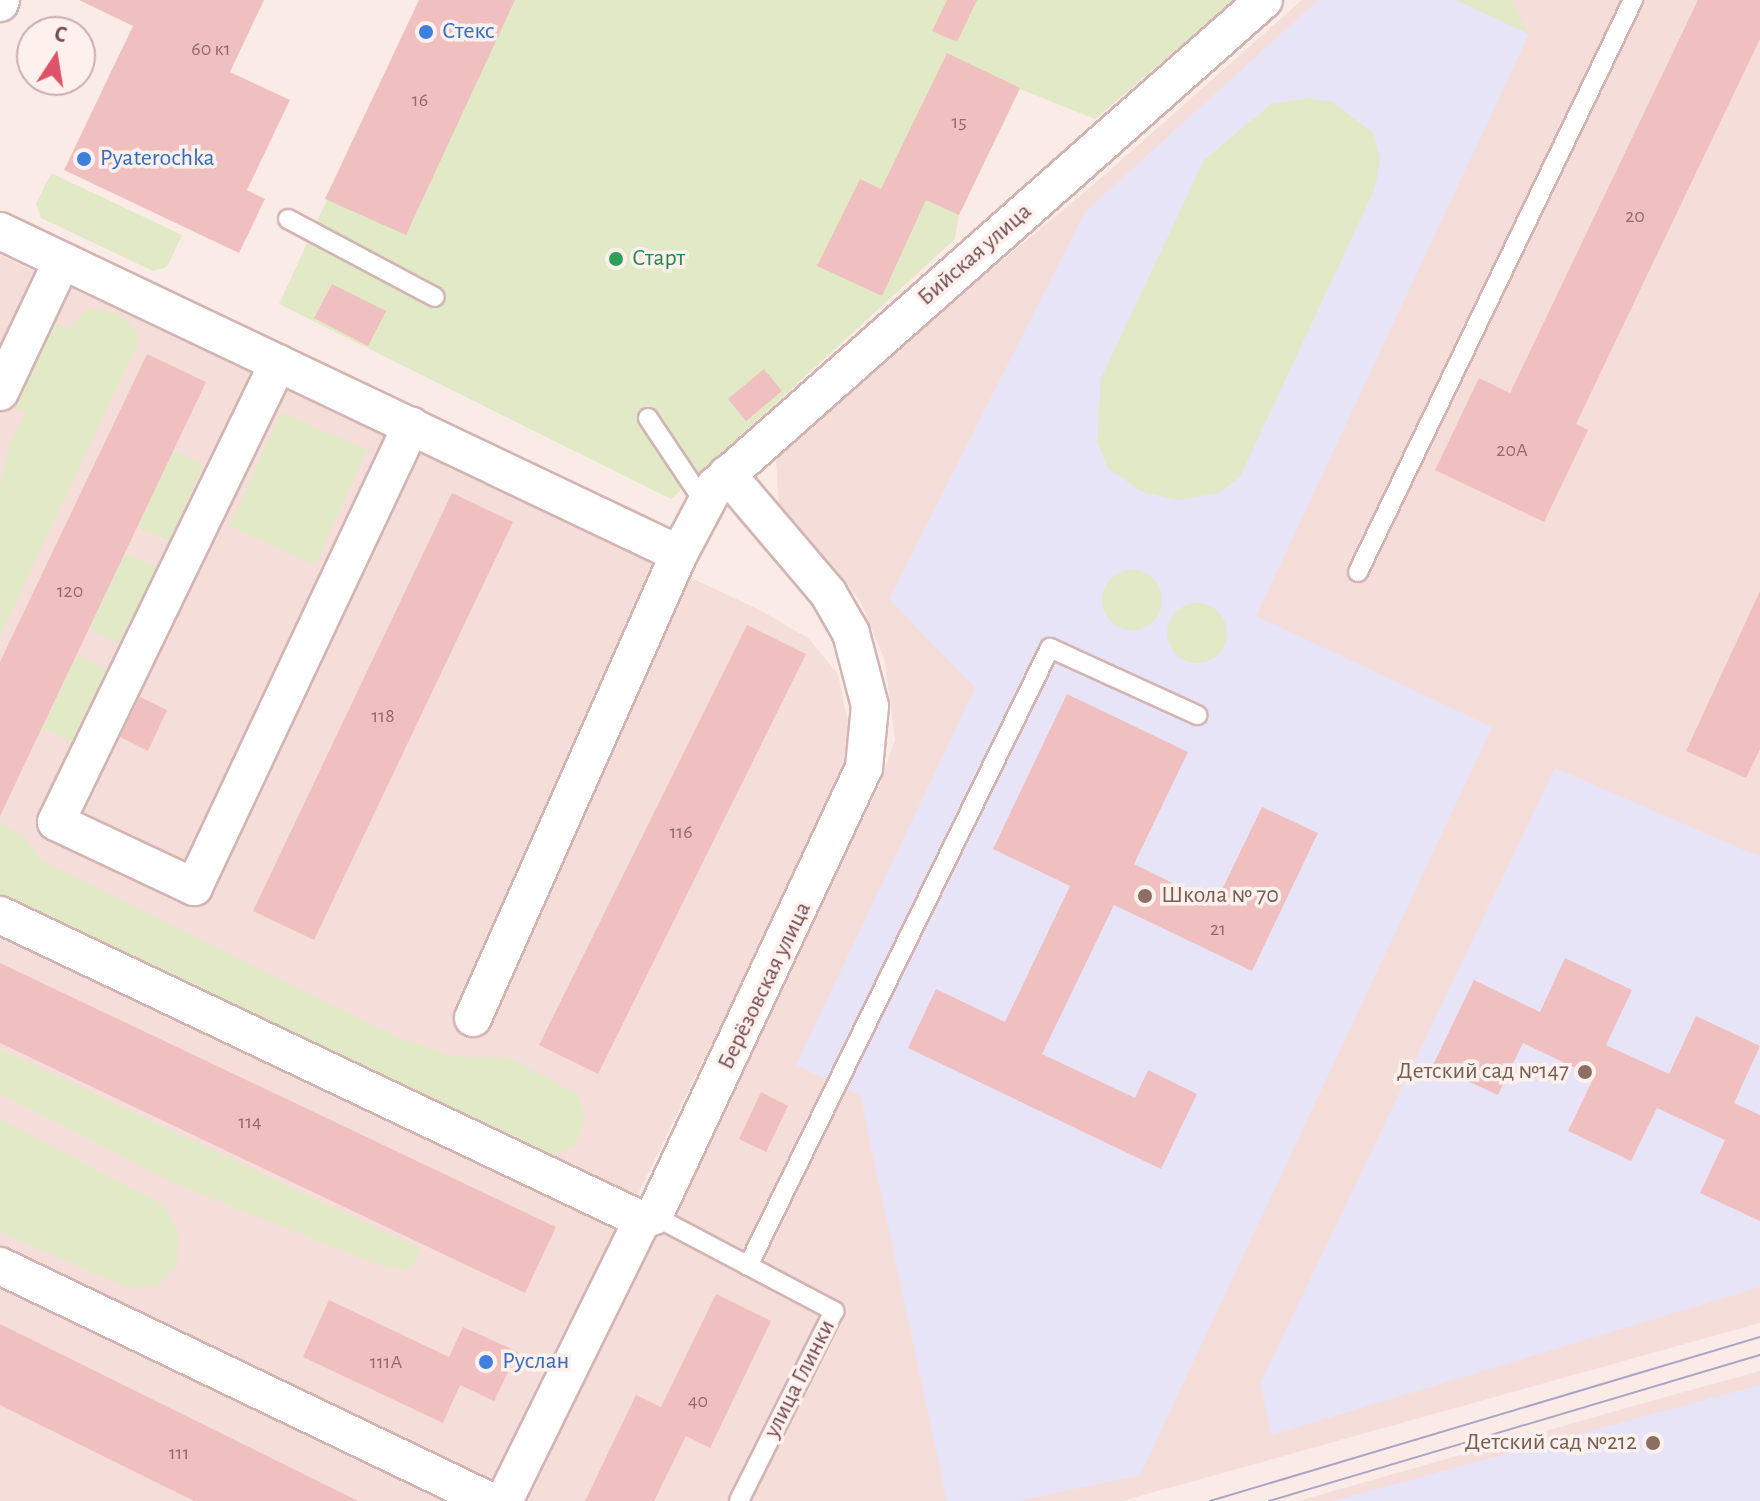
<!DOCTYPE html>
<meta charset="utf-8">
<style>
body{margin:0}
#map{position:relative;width:1760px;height:1501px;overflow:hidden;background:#fbebe7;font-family:"Alegreya Sans",sans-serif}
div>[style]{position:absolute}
.residential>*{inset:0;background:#f5ddd9}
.education>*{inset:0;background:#e8e4f8}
.green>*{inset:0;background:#e2e9c6}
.round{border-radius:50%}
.building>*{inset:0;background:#f0c0c0}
.roads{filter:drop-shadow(2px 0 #d2b5b3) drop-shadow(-2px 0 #d2b5b3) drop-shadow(0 2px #d2b5b3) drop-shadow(0 -2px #d2b5b3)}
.lane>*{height:18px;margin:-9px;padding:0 9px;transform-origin:9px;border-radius:9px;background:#fff}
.street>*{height:36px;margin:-18px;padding:0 18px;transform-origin:18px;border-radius:18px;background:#fff}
.tram>*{height:2px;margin:-1px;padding:0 1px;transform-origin:1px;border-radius:1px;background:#aaa5c5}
.dots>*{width:22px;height:22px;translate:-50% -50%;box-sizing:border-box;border:4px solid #fef1ed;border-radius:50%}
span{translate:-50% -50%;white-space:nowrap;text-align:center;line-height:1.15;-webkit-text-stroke:7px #fef1ed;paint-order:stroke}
.number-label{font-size:20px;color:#93696a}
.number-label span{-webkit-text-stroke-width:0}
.shop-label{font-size:24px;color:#366cbe}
.left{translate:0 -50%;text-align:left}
.street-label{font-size:24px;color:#744c4e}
.leisure-label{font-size:24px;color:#27864d}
.education-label{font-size:24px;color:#785e54}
.right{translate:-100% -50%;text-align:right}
.north{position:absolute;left:16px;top:16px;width:80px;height:80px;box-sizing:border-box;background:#fef1ed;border:2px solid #c7afad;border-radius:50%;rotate:12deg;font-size:22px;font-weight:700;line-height:32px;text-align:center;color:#744c4e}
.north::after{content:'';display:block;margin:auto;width:28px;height:36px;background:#df526a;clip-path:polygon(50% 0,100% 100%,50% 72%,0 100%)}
</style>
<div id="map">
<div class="residential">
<div style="clip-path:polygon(1302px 0,1760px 0,1760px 1323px,1122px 1501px,521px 1501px,880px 785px,895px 739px,884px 658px,860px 601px,779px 505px,776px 461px,782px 444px,1093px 185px)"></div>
<div style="clip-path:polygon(0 255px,760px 610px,808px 638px,838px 674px,849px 727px,842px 776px,488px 1501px,0 1501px)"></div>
<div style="clip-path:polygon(1760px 1371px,1760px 1501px,1298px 1501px,1676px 1394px)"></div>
</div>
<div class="education">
<div style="clip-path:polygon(1318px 0,1456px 0,1529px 34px,1256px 616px,1492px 727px,1140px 1475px,1018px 1501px,947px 1501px,860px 1095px,796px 1065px,975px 688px,889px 599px,1085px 212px)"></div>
<div style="clip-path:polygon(1555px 768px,1760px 857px,1760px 1287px,1272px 1435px,1260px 1384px)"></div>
<div style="clip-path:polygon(1760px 1385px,1760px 1501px,1333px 1501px)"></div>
</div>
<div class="green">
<div style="clip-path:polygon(419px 0,1235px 0,1095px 119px,1020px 89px,959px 215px,955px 239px,671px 499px,279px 304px)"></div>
<div style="clip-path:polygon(1456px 0,1511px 0,1529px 34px)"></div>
<div style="clip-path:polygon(1307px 98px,1333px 102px,1374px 134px,1380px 161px,1375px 188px,1240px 477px,1219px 493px,1178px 500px,1142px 492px,1108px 468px,1097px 441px,1101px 378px,1204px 160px,1271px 104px)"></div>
<div style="clip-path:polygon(51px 173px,182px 235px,167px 267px,153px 271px,41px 218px,36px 204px)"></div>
<div style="clip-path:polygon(87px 308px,122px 314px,137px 333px,137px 345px,0 636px,0 486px,9px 444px,26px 413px,9px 405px,49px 320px,69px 329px)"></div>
<div style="clip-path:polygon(281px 412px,367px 450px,315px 565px,229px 526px)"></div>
<div style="clip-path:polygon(173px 451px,203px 465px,169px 541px,138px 527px)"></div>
<div style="clip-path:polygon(125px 553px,158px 568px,122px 645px,89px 629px)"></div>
<div class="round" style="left:1102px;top:570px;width:60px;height:60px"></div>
<div class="round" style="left:1167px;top:603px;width:60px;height:60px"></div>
<div style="clip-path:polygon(77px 655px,111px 672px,77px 744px,43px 728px)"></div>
<div style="clip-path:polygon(0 822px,23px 836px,42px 861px,399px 1038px,451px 1056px,508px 1058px,577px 1093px,585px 1117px,575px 1147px,551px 1154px,514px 1141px,0 901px)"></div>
<div style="clip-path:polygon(0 1049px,419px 1248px,417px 1258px,408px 1270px,376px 1264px,176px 1184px,0 1094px)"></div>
<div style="clip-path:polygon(0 1119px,163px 1205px,179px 1232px,177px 1265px,155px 1287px,127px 1287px,0 1232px)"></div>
</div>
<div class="building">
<div style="clip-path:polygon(79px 0,264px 0,230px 72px,290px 100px,247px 190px,265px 199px,239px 253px,64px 170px,133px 26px)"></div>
<div style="clip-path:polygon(419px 0,515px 0,406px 235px,325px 199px)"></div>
<div style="clip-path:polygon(947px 0,977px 0,957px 42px,932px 31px)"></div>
<div style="clip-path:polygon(1698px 0,1760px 0,1760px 39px,1576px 424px,1588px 430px,1544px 522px,1435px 470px,1479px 378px,1510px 393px)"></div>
<div style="clip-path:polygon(947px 53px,1020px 88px,959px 215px,926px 200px,882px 296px,817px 266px,860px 179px,881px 189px)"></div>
<div style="clip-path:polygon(332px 284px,386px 311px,368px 346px,314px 318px)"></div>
<div style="clip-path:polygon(147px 354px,206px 382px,0 816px,0 662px)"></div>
<div style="clip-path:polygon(764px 369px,782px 391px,746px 421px,728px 399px)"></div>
<div style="clip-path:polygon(452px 493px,513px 522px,314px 940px,253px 911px)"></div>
<div style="clip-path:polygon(1760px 591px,1760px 749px,1746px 778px,1686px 751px)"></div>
<div style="clip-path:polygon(747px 625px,806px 654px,598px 1074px,539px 1045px)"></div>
<div style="clip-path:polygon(1067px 694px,1188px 752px,1134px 864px,1215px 904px,1262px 807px,1318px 833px,1252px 971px,1114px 905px,1042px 1054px,1135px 1098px,1148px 1070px,1197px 1094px,1161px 1169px,908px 1048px,936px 989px,1005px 1022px,1070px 886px,993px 849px)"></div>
<div style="clip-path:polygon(140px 697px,167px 710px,148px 751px,120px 737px)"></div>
<div style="clip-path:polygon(1565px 958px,1632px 990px,1606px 1045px,1669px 1074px,1696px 1016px,1760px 1046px,1734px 1103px,1760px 1115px,1760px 1221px,1700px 1193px,1725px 1140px,1657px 1108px,1631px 1161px,1568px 1131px,1594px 1077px,1523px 1043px,1498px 1095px,1433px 1065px,1474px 980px,1540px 1012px)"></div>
<div style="clip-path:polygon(0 963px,556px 1227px,525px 1293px,0 1043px)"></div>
<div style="clip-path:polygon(761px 1092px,788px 1106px,766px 1152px,739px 1139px)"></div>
<div style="clip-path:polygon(716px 1294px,771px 1321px,710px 1448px,686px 1436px,654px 1501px,585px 1501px,636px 1395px,661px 1407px)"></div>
<div style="clip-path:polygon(329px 1300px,449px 1357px,463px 1327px,518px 1352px,494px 1401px,460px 1385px,443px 1423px,303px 1357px)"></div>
<div style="clip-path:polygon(0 1324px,358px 1501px,194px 1501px,0 1405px)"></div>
</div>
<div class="roads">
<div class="lane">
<div style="left:288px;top:219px;width:166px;rotate:28deg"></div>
<div style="left:648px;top:418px;width:101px;rotate:56.3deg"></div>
<div style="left:1358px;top:572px;width:635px;rotate:-64.32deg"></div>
<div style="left:654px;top:1216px;width:204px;rotate:27.8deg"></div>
<div style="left:834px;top:1311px;width:212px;rotate:116.6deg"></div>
<div style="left:748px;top:1266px;width:688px;rotate:-63.96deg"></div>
<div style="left:1050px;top:648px;width:162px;rotate:24.5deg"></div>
</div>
<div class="street">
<div style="left:0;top:3px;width:3px;rotate:-72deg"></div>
<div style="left:0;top:231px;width:752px;rotate:25.44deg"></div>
<div style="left:278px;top:363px;width:510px;rotate:115.81deg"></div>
<div style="left:56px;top:822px;width:153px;rotate:25.2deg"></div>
<div style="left:194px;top:887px;width:510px;rotate:-64.79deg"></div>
<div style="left:0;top:392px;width:145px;rotate:-64.7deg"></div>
<div style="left:0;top:915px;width:711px;rotate:25.41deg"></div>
<div style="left:473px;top:1018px;width:508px;rotate:-66.06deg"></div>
<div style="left:679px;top:554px;width:77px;rotate:-62.1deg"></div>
<div style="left:715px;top:486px;width:733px;rotate:-41.52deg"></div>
<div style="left:0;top:1266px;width:543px;rotate:25.62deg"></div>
<div style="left:504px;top:1501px;width:313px;rotate:-63.8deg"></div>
<div style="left:642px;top:1220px;width:13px;rotate:-18deg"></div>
<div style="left:654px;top:1216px;width:495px;rotate:-64.9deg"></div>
<div style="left:864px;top:768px;width:62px;rotate:-84.5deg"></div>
<div style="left:870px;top:706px;width:75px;rotate:-104.6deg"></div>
<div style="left:851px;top:633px;width:46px;rotate:-119.9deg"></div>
<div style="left:828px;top:593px;width:156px;rotate:-130.3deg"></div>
</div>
</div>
<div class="tram">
<div style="left:1210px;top:1501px;width:574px;rotate:-16.6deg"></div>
<div style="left:1269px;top:1501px;width:512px;rotate:-16.56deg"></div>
</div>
<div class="dots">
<div style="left:426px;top:32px;background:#3f7fe0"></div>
<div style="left:84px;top:159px;background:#3f7fe0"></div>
<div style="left:616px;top:259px;background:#2e9e5b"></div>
<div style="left:1145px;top:896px;background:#8d6e63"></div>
<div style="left:1585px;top:1072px;background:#8d6e63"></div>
<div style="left:486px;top:1362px;background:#3f7fe0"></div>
<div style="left:1653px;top:1443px;background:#8d6e63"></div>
</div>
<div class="number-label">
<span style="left:211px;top:49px">60 к1</span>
<span style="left:420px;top:100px">16</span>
<span style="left:959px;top:122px">15</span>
<span style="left:1635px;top:216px">20</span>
<span style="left:1512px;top:450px">20А</span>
<span style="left:70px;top:591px">120</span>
<span style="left:383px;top:716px">118</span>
<span style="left:681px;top:832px">116</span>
<span style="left:1218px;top:929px">21</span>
<span style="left:250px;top:1122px">114</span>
<span style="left:386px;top:1362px">111А</span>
<span style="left:698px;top:1401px">40</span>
<span style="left:179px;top:1453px">111</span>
</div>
<div class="shop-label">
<span class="left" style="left:442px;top:32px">Стекс</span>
<span class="left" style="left:100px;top:159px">Pyaterochka</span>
<span class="left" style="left:502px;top:1362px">Руслан</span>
</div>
<div class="street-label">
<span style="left:975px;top:255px;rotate:-41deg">Бийская улица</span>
<span style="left:765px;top:986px;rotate:-64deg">Берёзовская улица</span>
<span style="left:800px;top:1379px;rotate:-63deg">улица Глинки</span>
</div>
<div class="leisure-label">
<span class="left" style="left:632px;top:259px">Старт</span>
</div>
<div class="education-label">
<span class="left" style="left:1161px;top:896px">Школа № 70</span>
<span class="right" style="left:1569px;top:1072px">Детский сад №147</span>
<span class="right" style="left:1637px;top:1443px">Детский сад №212</span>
</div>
<div class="north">С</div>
</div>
